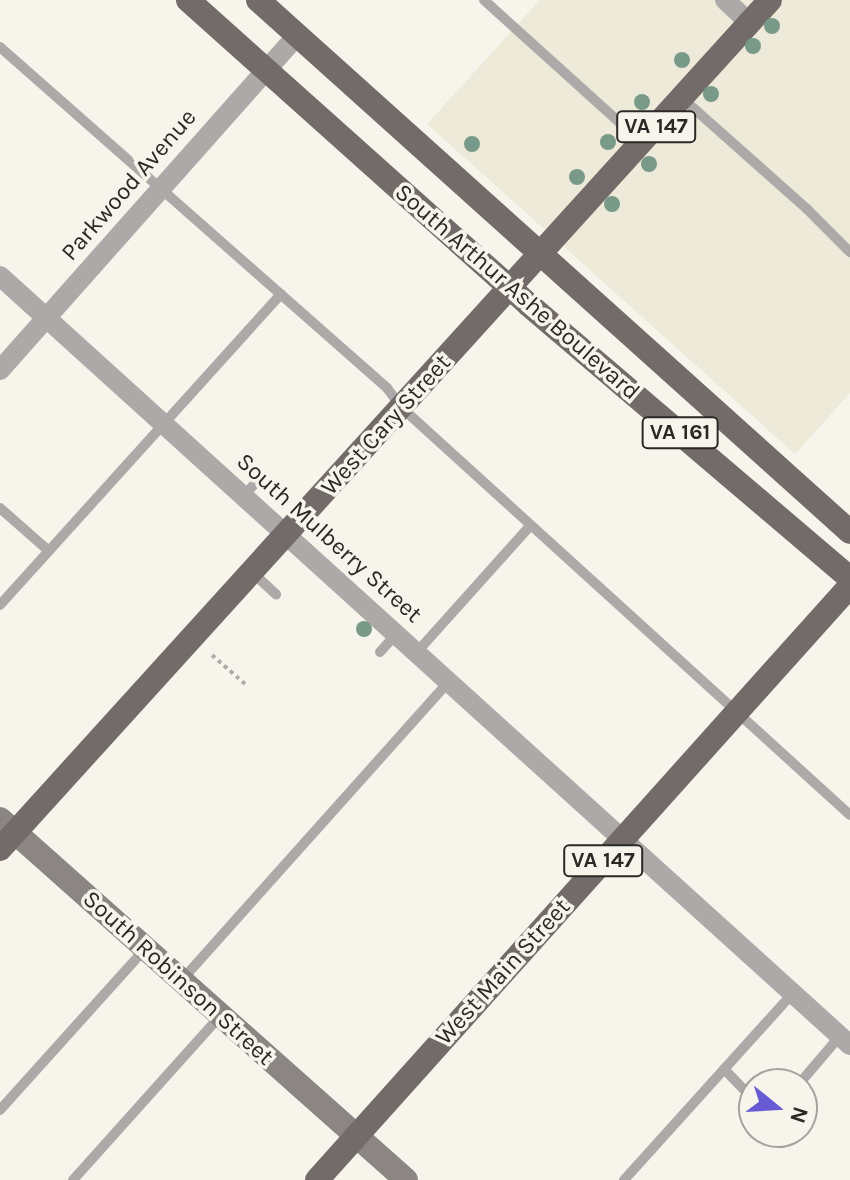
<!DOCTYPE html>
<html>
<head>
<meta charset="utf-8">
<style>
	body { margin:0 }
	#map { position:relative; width:850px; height:1180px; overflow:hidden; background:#f6f4eb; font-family:Karla,sans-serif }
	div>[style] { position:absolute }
	.built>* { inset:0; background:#edead9 }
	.path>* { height:4px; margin-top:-2px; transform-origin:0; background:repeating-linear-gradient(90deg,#afada6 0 4px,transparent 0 8px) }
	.lane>* { height:10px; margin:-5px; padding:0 5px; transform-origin:5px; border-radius:5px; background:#ada9a8 }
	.street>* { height:20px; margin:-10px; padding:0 10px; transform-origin:10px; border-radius:10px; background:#ada9a8 }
	.secondary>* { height:24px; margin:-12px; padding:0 12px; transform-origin:12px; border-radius:12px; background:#8b8583 }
	.primary>* { height:24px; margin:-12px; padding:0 12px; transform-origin:12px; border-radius:12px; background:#736b69 }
	.trees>* { width:16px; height:16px; margin:-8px; border-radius:50%; background:#7a9a89 }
	span { translate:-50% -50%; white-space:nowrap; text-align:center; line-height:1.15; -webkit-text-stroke:7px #f6f4eb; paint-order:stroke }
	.shield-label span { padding:2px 6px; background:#f6f4eb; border:2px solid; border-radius:6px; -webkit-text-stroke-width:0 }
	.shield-label { font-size:22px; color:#2a2926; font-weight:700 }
	.street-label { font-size:24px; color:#2a2926 }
	.north { position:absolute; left:738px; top:1068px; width:80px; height:80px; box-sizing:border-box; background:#f6f4eb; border:2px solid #a4a39c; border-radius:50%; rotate:108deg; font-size:22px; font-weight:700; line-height:32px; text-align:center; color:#2a2926 }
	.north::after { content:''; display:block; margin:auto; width:28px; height:36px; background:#675ad3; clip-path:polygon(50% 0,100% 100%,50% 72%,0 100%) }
</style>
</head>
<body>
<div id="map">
	<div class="built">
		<i style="clip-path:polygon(540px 0,850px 0,850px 393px,795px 454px,427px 124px)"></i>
	</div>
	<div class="path">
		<i style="left:212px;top:655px;width:44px;rotate:41.3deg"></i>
	</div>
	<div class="lane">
		<i style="left:484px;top:0;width:210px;rotate:42.1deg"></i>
		<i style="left:0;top:47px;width:516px;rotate:41.38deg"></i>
		<i style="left:387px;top:388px;width:25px;rotate:53deg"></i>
		<i style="left:402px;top:408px;width:605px;rotate:42.25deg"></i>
		<i style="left:682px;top:98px;width:167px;rotate:41.6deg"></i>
		<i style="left:807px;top:209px;width:61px;rotate:45deg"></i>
		<i style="left:244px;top:496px;width:23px;rotate:-49deg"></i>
		<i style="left:0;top:508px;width:65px;rotate:41.3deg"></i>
		<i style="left:252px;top:572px;width:33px;rotate:43deg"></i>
		<i style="left:0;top:605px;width:419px;rotate:-47.9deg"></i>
		<i style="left:380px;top:652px;width:24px;rotate:-48deg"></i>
		<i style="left:417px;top:652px;width:169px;rotate:-48.1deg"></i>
		<i style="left:181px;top:981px;width:402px;rotate:-48.2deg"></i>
		<i style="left:724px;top:1069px;width:43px;rotate:45.9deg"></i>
		<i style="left:799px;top:1084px;width:63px;rotate:-49.5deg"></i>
		<i style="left:0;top:1110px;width:217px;rotate:-48deg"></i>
		<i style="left:73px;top:1180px;width:220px;rotate:-48.1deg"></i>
		<i style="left:624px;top:1180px;width:252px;rotate:-47.9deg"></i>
	</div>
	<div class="street">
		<i style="left:725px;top:0;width:33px;rotate:43deg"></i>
		<i style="left:0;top:276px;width:1146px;rotate:42.14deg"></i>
		<i style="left:0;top:370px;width:448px;rotate:-48.4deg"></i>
	</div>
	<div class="secondary">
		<i style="left:0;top:819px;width:543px;rotate:41.64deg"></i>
	</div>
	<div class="primary">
		<i style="left:188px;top:0;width:457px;rotate:41.8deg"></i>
		<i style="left:529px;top:305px;width:421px;rotate:40.4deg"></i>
		<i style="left:258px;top:0;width:796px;rotate:41.94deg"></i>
		<i style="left:0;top:849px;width:1146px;rotate:-47.79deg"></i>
		<i style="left:317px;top:1180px;width:798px;rotate:-48.1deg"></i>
	</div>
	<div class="trees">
		<i style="left:772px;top:26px"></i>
		<i style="left:753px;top:46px"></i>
		<i style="left:682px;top:60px"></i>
		<i style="left:711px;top:94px"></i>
		<i style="left:642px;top:102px"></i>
		<i style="left:608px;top:142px"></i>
		<i style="left:472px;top:144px"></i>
		<i style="left:649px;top:164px"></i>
		<i style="left:577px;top:177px"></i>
		<i style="left:612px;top:204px"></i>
		<i style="left:364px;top:629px"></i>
	</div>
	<div class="shield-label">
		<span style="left:656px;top:127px">VA 147</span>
		<span style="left:680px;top:433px">VA 161</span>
		<span style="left:603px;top:861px">VA 147</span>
	</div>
	<div class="street-label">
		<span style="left:129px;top:185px;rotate:-49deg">Parkwood Avenue</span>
		<span style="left:517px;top:292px;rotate:41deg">South Arthur Ashe Boulevard</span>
		<span style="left:386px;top:425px;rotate:-48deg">West Cary Street</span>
		<span style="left:329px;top:538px;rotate:42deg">South Mulberry Street</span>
		<span style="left:503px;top:972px;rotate:-48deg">West Main Street</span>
		<span style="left:178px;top:978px;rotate:42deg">South Robinson Street</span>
	</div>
	<div class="north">N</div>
</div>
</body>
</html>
